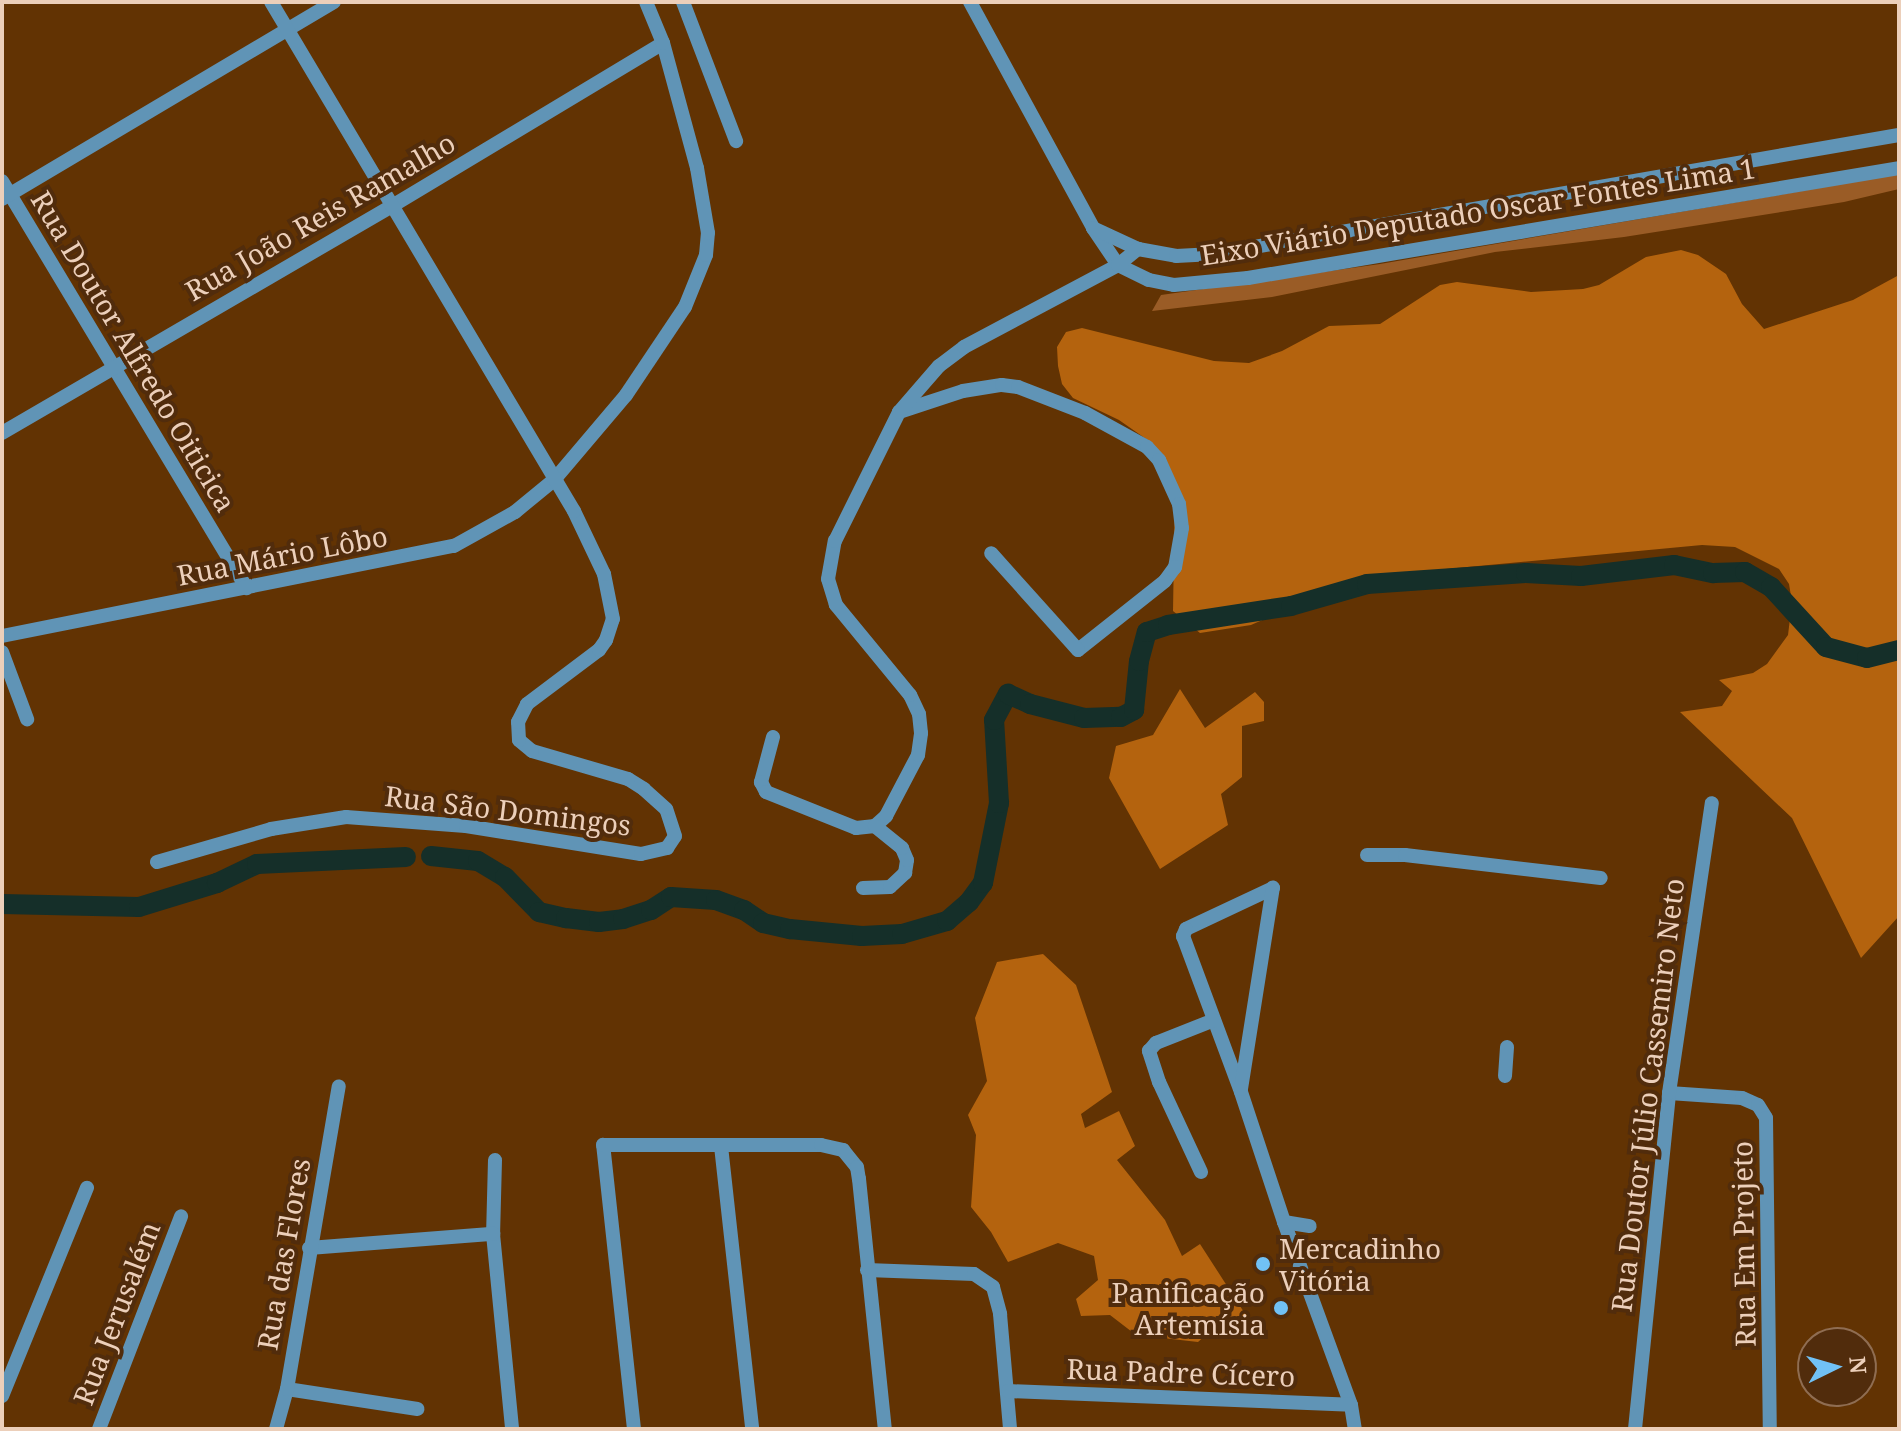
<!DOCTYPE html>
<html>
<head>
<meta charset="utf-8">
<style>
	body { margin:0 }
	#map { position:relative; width:1901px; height:1431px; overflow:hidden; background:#623303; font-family:"Noto Serif",serif }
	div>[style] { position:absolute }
	.green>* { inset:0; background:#9a5c26 }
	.forest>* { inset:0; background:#b4630e }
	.canal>* { height:20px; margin:-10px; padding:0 10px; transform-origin:10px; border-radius:10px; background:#152f29 }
	.minor>* { height:14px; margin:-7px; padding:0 7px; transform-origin:7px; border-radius:7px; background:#6094b6 }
	.dots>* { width:22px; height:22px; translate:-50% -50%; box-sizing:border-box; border:4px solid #512c0c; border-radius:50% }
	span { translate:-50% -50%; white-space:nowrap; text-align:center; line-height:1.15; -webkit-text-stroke:8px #512c0c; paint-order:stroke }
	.street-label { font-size:28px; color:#eccfba }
	.poi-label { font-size:28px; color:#eccfba }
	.left { translate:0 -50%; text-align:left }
	.right { translate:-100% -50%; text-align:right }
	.frame { position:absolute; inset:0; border:4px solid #eccfba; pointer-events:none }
	.north { position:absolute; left:1797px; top:1327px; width:80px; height:80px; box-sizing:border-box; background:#512c0c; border:2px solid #8f6d52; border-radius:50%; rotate:85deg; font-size:22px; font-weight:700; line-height:32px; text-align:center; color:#eccfba }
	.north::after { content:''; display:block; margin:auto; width:28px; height:36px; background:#71c1f5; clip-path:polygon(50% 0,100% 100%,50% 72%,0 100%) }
</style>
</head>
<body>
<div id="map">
	<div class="green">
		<i style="clip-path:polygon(1899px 174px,1899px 189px,1844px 202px,1624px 237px,1495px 252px,1272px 297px,1152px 311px,1161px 295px,1380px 264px)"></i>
	</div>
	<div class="forest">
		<i style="clip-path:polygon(1681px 250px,1698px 255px,1726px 274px,1742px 304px,1764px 329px,1853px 300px,1899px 275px,1899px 916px,1861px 958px,1792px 818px,1680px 712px,1722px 706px,1732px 691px,1719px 680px,1753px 673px,1767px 664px,1788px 635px,1792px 602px,1789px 584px,1779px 569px,1735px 547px,1702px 545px,1446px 569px,1364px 588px,1329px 591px,1251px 625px,1200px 633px,1173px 611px,1175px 488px,1149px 441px,1119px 420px,1073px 398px,1062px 384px,1058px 366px,1057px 347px,1066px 332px,1082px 328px,1214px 361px,1249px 363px,1282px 351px,1329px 326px,1380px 324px,1440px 285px,1457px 282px,1531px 292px,1583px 289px,1599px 285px,1646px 257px)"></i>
		<i style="clip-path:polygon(1180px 689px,1205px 728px,1255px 692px,1264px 702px,1264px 721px,1242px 726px,1242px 777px,1221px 794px,1228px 825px,1160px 869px,1109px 778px,1116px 746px,1153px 735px)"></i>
		<i style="clip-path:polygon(1043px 954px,1076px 985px,1112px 1092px,1081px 1114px,1085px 1128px,1119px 1111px,1135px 1146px,1117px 1160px,1165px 1220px,1182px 1256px,1200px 1244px,1251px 1323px,1241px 1339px,1216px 1326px,1198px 1342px,1136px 1335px,1110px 1315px,1081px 1316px,1076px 1299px,1098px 1280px,1094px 1256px,1058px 1243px,1008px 1262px,991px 1232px,971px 1207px,976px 1135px,968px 1115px,987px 1081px,975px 1018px,997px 962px)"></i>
	</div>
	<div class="canal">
		<i style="left:431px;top:856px;width:47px;rotate:6.1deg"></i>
		<i style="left:478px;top:861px;width:31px;rotate:31deg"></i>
		<i style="left:505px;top:877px;width:49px;rotate:45.8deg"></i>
		<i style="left:539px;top:912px;width:28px;rotate:13deg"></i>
		<i style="left:566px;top:918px;width:33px;rotate:7deg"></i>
		<i style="left:599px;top:922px;width:24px;rotate:-7deg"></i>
		<i style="left:623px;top:919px;width:29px;rotate:-18deg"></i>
		<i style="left:651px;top:910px;width:24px;rotate:-33deg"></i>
		<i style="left:671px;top:897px;width:45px;rotate:3.8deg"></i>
		<i style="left:716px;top:900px;width:30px;rotate:20deg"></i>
		<i style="left:744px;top:910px;width:23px;rotate:34deg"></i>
		<i style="left:763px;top:923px;width:28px;rotate:13deg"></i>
		<i style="left:790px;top:929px;width:72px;rotate:5.6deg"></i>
		<i style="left:862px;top:936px;width:40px;rotate:-2.9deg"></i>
		<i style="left:902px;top:934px;width:47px;rotate:-16.1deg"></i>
		<i style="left:947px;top:921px;width:29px;rotate:-41deg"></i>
		<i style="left:969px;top:902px;width:24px;rotate:-54deg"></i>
		<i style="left:983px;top:883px;width:82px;rotate:-78.7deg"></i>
		<i style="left:999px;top:803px;width:83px;rotate:-93.4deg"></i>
		<i style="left:994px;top:720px;width:30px;rotate:-62deg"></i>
		<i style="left:1008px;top:694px;width:24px;rotate:24deg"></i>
		<i style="left:1030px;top:704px;width:56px;rotate:14.5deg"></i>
		<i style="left:1084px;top:718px;width:37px;rotate:-2deg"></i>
		<i style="left:1121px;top:717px;width:15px;rotate:-28deg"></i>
		<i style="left:1134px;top:710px;width:49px;rotate:-84.2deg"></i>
		<i style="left:1139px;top:661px;width:30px;rotate:-75deg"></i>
		<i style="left:1147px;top:632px;width:22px;rotate:-18deg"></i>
		<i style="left:1168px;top:625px;width:124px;rotate:-8.8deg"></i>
		<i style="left:1291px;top:606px;width:79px;rotate:-16.1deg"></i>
		<i style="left:1367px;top:584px;width:159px;rotate:-4deg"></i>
		<i style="left:1526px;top:573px;width:55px;rotate:3.1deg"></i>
		<i style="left:1581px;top:576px;width:94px;rotate:-6.7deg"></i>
		<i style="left:1674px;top:565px;width:40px;rotate:12deg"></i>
		<i style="left:1713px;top:573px;width:32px;rotate:-2deg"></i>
		<i style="left:1745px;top:572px;width:30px;rotate:30deg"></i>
		<i style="left:1771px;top:587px;width:81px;rotate:47.5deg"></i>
		<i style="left:1826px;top:647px;width:42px;rotate:15deg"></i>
		<i style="left:1867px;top:658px;width:33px;rotate:-14deg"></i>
		<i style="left:2px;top:904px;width:137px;rotate:1.3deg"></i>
		<i style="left:139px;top:907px;width:82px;rotate:-17.1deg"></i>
		<i style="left:217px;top:883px;width:44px;rotate:-25.4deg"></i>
		<i style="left:257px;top:864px;width:149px;rotate:-2.7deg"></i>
	</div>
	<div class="minor">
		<i style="left:683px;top:2px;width:149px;rotate:69.1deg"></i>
		<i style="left:970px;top:2px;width:257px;rotate:61.4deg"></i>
		<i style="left:1093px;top:228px;width:45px;rotate:56deg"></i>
		<i style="left:1118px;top:265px;width:34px;rotate:26deg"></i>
		<i style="left:1149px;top:280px;width:25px;rotate:11deg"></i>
		<i style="left:1174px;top:285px;width:74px;rotate:-5.4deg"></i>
		<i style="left:1248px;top:278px;width:660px;rotate:-9.59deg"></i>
		<i style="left:2px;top:181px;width:475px;rotate:59deg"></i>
		<i style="left:2px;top:199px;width:386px;rotate:-30.7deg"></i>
		<i style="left:1093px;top:228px;width:50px;rotate:25deg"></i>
		<i style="left:1138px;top:249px;width:39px;rotate:10deg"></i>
		<i style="left:1176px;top:256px;width:38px;rotate:-3deg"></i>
		<i style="left:1214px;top:254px;width:695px;rotate:-9.86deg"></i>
		<i style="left:899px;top:412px;width:67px;rotate:-18.2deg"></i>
		<i style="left:963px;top:391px;width:39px;rotate:-9deg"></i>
		<i style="left:1002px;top:385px;width:16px;rotate:7deg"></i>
		<i style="left:1018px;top:387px;width:72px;rotate:21.2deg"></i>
		<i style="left:1085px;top:413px;width:71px;rotate:28.7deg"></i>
		<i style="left:1147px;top:447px;width:18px;rotate:47deg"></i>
		<i style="left:1159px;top:460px;width:48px;rotate:65.6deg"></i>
		<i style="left:1179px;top:504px;width:24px;rotate:83deg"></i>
		<i style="left:1182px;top:528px;width:40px;rotate:100deg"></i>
		<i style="left:1175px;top:567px;width:17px;rotate:126deg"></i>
		<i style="left:1165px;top:581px;width:111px;rotate:141.6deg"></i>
		<i style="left:1078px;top:650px;width:130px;rotate:-131.9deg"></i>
		<i style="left:2px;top:433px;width:451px;rotate:-30.2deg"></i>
		<i style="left:392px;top:206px;width:316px;rotate:-31deg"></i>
		<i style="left:2px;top:636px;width:461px;rotate:-11.3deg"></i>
		<i style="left:454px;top:546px;width:70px;rotate:-29.1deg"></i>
		<i style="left:515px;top:512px;width:50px;rotate:-39.4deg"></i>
		<i style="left:554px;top:480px;width:111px;rotate:-49.7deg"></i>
		<i style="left:626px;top:395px;width:106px;rotate:-56.2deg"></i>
		<i style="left:685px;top:307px;width:56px;rotate:-68deg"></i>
		<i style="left:706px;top:255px;width:22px;rotate:-85deg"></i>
		<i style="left:708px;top:233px;width:66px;rotate:-99.6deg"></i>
		<i style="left:697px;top:168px;width:130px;rotate:-105.2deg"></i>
		<i style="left:663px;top:43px;width:44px;rotate:-112.5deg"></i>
		<i style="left:2px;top:652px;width:72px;rotate:69.5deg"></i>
		<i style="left:773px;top:737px;width:47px;rotate:104.9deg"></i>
		<i style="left:761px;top:782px;width:11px;rotate:63deg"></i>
		<i style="left:766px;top:792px;width:97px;rotate:21.8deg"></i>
		<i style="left:856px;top:828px;width:19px;rotate:-6deg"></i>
		<i style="left:875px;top:826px;width:15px;rotate:-42deg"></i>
		<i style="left:886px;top:816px;width:69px;rotate:-62.3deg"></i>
		<i style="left:918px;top:755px;width:22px;rotate:-82deg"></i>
		<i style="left:921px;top:733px;width:19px;rotate:-96deg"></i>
		<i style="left:919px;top:714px;width:21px;rotate:-115deg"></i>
		<i style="left:910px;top:695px;width:117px;rotate:-129.4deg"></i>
		<i style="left:836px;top:605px;width:27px;rotate:-107deg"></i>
		<i style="left:828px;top:579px;width:39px;rotate:-80deg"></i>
		<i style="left:835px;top:541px;width:144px;rotate:-63.6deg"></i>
		<i style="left:899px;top:412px;width:61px;rotate:-49deg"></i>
		<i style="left:939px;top:366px;width:31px;rotate:-37deg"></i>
		<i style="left:964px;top:347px;width:174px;rotate:-28deg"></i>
		<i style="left:1118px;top:265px;width:26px;rotate:-39deg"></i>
		<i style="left:1367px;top:855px;width:38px"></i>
		<i style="left:1405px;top:855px;width:197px;rotate:6.7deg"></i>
		<i style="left:157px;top:862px;width:119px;rotate:-16.1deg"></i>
		<i style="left:271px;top:829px;width:76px;rotate:-9.1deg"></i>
		<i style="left:346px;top:817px;width:120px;rotate:4.3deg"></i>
		<i style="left:466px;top:826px;width:177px;rotate:9.1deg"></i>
		<i style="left:641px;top:854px;width:27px;rotate:-13deg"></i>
		<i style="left:667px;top:848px;width:14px;rotate:-56deg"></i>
		<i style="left:675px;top:836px;width:28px;rotate:-108deg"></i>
		<i style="left:666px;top:809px;width:30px;rotate:-138deg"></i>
		<i style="left:644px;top:789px;width:19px;rotate:-148deg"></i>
		<i style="left:628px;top:779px;width:100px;rotate:-163.7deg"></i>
		<i style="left:532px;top:751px;width:17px;rotate:-140deg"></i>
		<i style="left:519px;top:740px;width:18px;rotate:-93deg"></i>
		<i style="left:518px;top:722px;width:20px;rotate:-63deg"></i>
		<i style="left:527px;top:704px;width:90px;rotate:-36.9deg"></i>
		<i style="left:599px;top:650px;width:12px;rotate:-55deg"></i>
		<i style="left:606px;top:640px;width:22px;rotate:-72deg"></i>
		<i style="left:613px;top:619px;width:46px;rotate:-101.3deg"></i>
		<i style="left:604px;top:574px;width:70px;rotate:-115.5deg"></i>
		<i style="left:574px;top:511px;width:592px;rotate:-120.76deg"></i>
		<i style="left:863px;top:888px;width:27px;rotate:-2deg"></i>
		<i style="left:890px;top:887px;width:21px;rotate:-43deg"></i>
		<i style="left:905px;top:873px;width:13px;rotate:-81deg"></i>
		<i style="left:907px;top:860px;width:13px;rotate:-113deg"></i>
		<i style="left:902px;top:848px;width:35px;rotate:-141deg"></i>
		<i style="left:1273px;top:888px;width:96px;rotate:154.8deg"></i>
		<i style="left:1186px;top:929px;width:8px;rotate:113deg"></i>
		<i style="left:1183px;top:936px;width:166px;rotate:69.6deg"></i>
		<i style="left:1241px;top:1092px;width:137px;rotate:71.7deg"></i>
		<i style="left:1284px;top:1222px;width:195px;rotate:69.9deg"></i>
		<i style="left:1351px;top:1405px;width:24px;rotate:81deg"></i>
		<i style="left:1505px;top:1076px;width:29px;rotate:-86deg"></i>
		<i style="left:1241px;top:1089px;width:204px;rotate:-81deg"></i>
		<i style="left:1669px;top:1093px;width:73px;rotate:3.9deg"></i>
		<i style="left:1742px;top:1098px;width:17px;rotate:24deg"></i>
		<i style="left:1758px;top:1105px;width:15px;rotate:58deg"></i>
		<i style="left:1766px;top:1118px;width:311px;rotate:89.3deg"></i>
		<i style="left:721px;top:1146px;width:285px;rotate:83.7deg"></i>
		<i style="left:495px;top:1160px;width:74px;rotate:91.5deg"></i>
		<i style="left:493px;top:1234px;width:196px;rotate:84.4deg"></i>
		<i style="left:1201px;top:1172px;width:99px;rotate:-115deg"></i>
		<i style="left:1159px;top:1082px;width:33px;rotate:-108deg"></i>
		<i style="left:1149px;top:1051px;width:11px;rotate:-49deg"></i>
		<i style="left:1156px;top:1043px;width:62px;rotate:-21.6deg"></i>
		<i style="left:1284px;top:1222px;width:26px;rotate:9deg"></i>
		<i style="left:309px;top:1248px;width:185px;rotate:-4.4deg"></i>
		<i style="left:867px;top:1270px;width:107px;rotate:2.1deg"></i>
		<i style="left:974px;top:1274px;width:23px;rotate:34deg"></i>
		<i style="left:993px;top:1287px;width:28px;rotate:75deg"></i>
		<i style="left:1000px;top:1314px;width:115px;rotate:85deg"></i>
		<i style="left:287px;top:1389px;width:132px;rotate:8.7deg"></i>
		<i style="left:1008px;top:1391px;width:343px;rotate:2.3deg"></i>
		<i style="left:2px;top:1396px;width:225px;rotate:-67.8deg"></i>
		<i style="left:99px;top:1429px;width:228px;rotate:-68.9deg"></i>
		<i style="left:276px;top:1429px;width:41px;rotate:-74.6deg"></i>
		<i style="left:287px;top:1389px;width:307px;rotate:-80.3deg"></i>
		<i style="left:634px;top:1429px;width:286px;rotate:-96.2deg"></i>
		<i style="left:603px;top:1145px;width:218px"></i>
		<i style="left:821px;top:1145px;width:23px;rotate:13deg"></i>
		<i style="left:843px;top:1150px;width:22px;rotate:51deg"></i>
		<i style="left:857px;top:1167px;width:12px;rotate:81deg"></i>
		<i style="left:859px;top:1179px;width:251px;rotate:84.1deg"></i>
		<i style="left:1635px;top:1429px;width:338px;rotate:-84.2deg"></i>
		<i style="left:1669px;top:1093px;width:293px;rotate:-81.6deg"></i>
	</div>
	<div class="dots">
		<i style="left:1263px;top:1264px;background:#71c1f5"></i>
		<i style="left:1281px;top:1308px;background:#71c1f5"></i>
	</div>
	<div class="street-label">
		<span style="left:1478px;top:211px;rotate:-9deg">Eixo Viário Deputado Oscar Fontes Lima 1</span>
		<span style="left:320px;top:216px;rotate:-30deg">Rua João Reis Ramalho</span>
		<span style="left:134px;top:351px;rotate:59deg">Rua Doutor Alfredo Oiticica</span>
		<span style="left:282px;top:555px;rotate:-11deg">Rua Mário Lôbo</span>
		<span style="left:508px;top:810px;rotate:7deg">Rua São Domingos</span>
		<span style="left:1647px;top:1095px;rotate:-83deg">Rua Doutor Júlio Cassemiro Neto</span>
		<span style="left:1743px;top:1244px;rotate:-91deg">Rua Em Projeto</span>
		<span style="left:283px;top:1254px;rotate:-80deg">Rua das Flores</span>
		<span style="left:116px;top:1313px;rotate:-69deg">Rua Jerusalém</span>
		<span style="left:1181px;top:1372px;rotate:2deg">Rua Padre Cícero</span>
	</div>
	<div class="poi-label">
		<span class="left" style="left:1279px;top:1264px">Mercadinho<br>Vitória</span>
		<span class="right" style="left:1265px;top:1308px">Panificação<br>Artemísia</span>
	</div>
	<div class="frame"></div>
	<div class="north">N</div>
</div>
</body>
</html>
